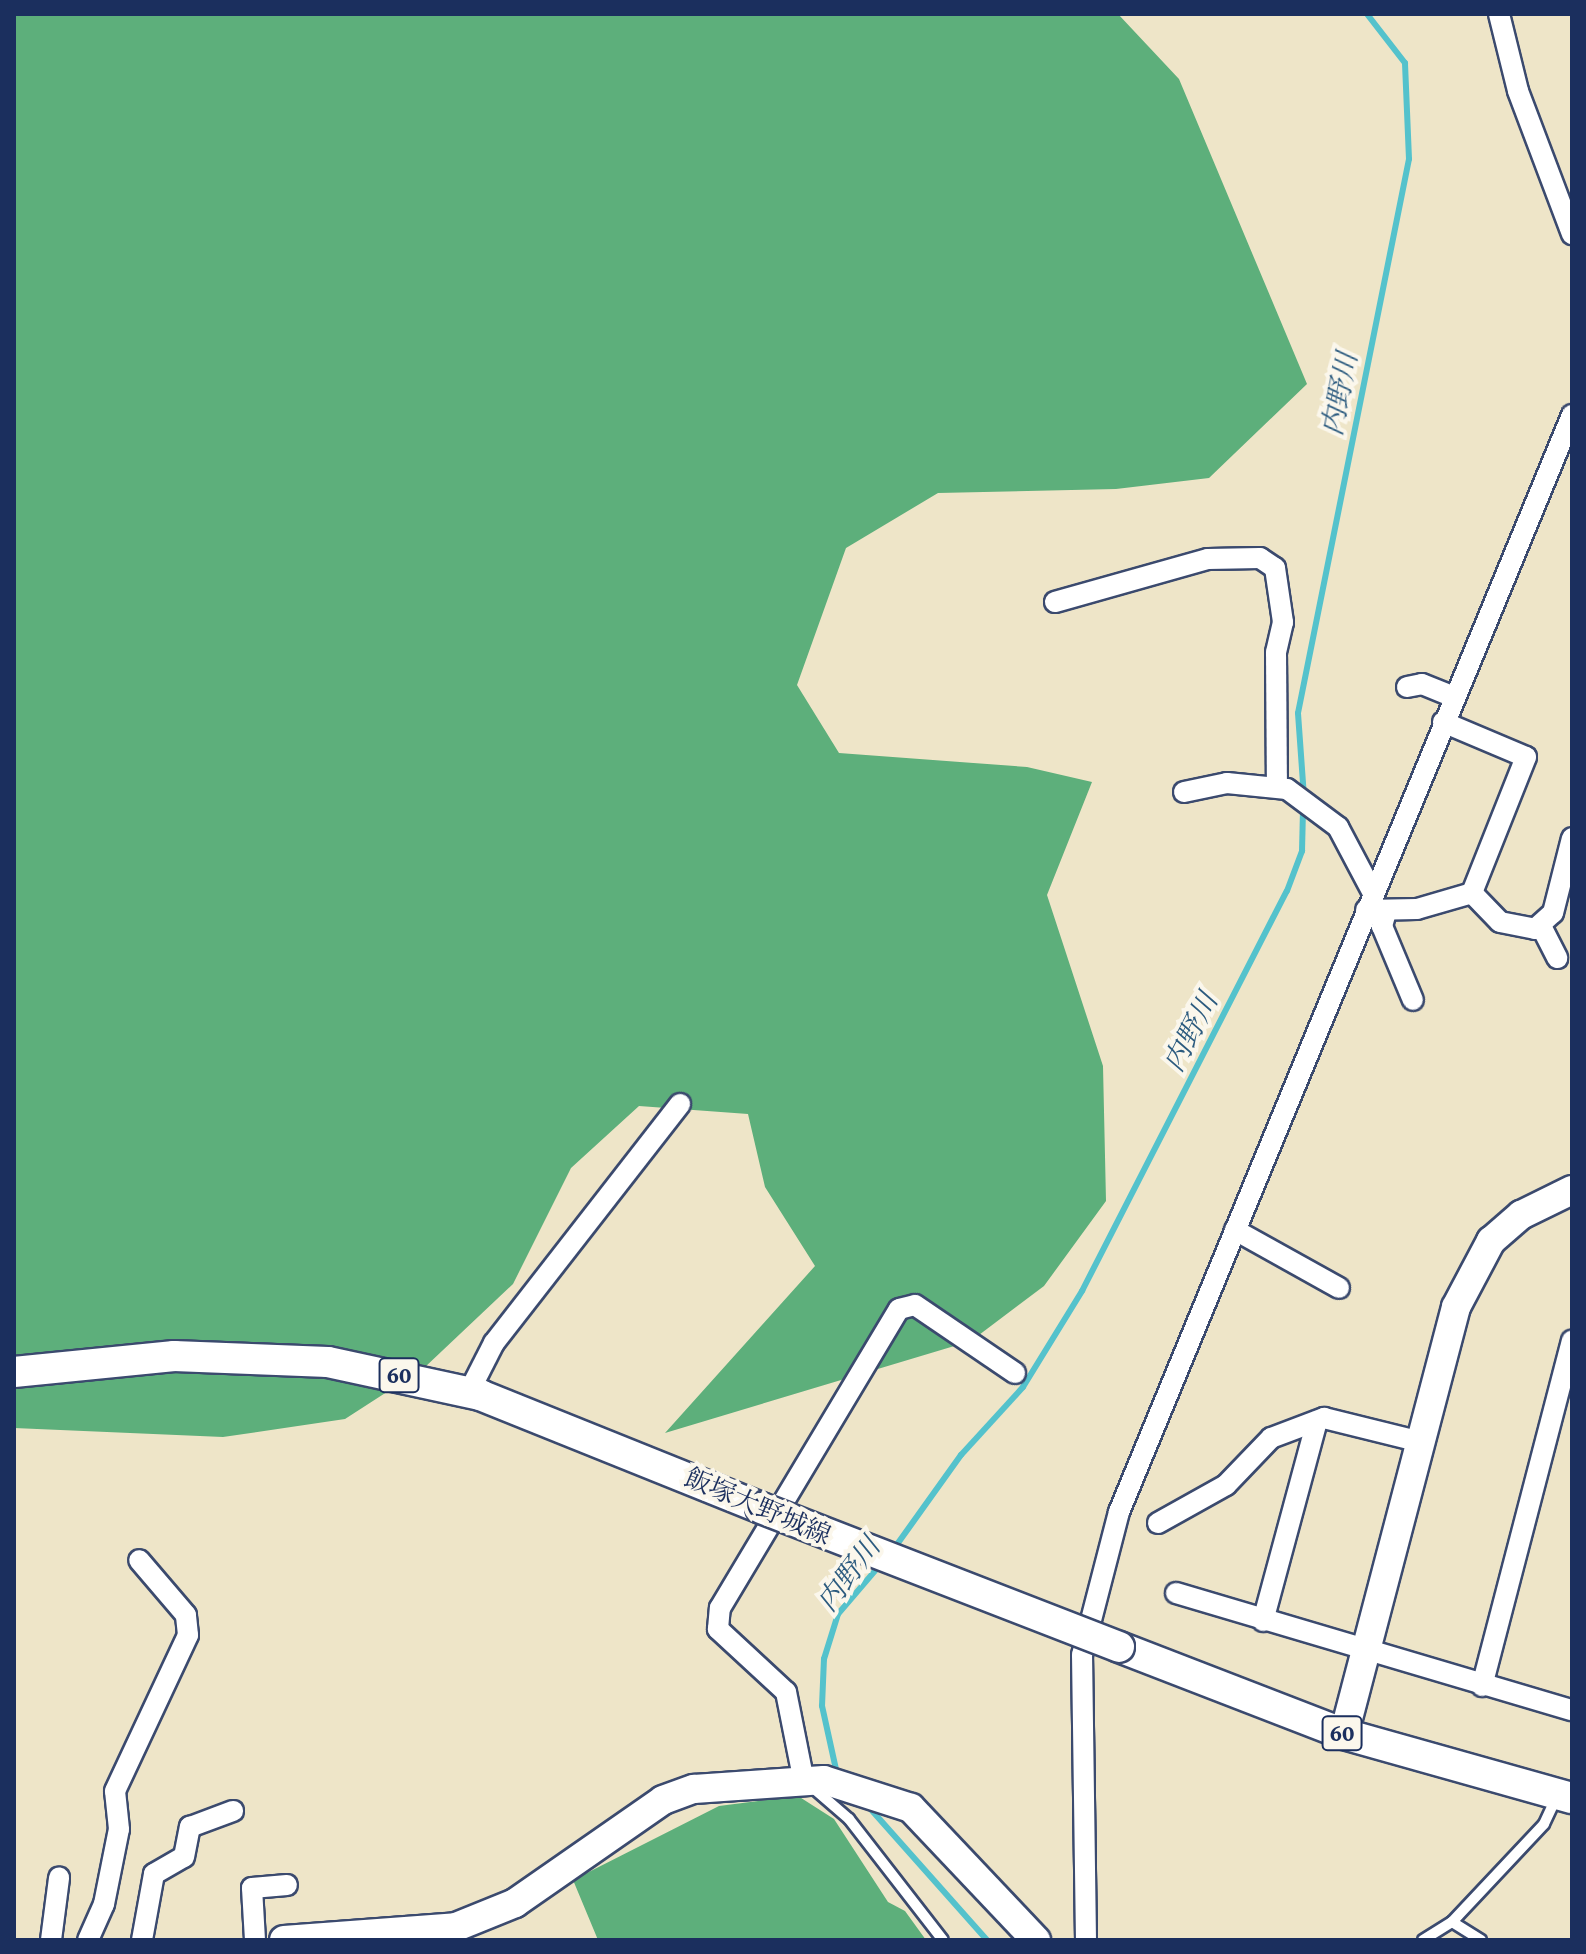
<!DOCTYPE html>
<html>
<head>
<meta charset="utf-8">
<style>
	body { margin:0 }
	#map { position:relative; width:1586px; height:1954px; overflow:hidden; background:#eee5c8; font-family:"Gentium Book Plus","Noto Serif JP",serif }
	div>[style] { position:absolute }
	.forest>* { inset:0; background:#5daf7b }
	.stream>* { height:6px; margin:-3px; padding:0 3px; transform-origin:3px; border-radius:3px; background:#54c2cc }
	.roads { filter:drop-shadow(2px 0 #3b4a6e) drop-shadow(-2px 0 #3b4a6e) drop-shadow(0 2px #3b4a6e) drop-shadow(0 -2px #3b4a6e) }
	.lane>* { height:10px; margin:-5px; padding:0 5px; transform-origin:5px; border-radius:5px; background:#fff }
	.street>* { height:20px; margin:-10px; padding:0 10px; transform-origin:10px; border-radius:10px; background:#fff }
	.secondary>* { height:28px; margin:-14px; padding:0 14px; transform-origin:14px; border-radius:14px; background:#fff }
	.primary>* { height:30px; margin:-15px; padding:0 15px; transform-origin:15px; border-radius:15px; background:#fff }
	.bridges { filter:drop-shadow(2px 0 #3b4a6e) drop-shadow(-2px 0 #3b4a6e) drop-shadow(0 2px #3b4a6e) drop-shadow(0 -2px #3b4a6e) }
	.primary-bridge>* { height:30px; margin:-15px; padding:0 15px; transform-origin:15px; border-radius:15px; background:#fff }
	span { translate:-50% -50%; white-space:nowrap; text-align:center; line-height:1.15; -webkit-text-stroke:8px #fbf7ec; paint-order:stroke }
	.shield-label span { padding:2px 6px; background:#fbf7ec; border:2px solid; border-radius:6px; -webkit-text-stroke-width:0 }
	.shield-label { font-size:24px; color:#1b2f5e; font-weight:700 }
	.street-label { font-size:26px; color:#1b2f5e }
	.water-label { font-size:28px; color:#2c5b7f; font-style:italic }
	.frame { position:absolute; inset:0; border:16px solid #1b2f5e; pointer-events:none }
</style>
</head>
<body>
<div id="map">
	<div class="forest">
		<i style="clip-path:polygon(14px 14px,1118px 14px,1179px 79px,1307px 384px,1209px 478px,1116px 489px,938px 493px,846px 548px,797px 685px,839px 753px,1027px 767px,1092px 782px,1047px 895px,1103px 1066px,1106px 1201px,1044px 1286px,971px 1341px,665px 1433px,815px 1266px,765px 1187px,748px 1114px,639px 1106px,571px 1168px,513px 1284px,424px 1368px,345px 1419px,223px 1437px,14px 1428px)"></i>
		<i style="clip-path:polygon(798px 1796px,834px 1819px,888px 1902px,905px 1911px,926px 1940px,598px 1940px,573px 1880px,719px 1806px)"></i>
	</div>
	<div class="stream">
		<i style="left:1304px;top:797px;width:84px;rotate:-94.1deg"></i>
		<i style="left:1298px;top:713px;width:565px;rotate:-78.67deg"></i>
		<i style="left:1409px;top:159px;width:96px;rotate:-92.4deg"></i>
		<i style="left:1405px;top:63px;width:62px;rotate:-127.8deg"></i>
		<i style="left:893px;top:1550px;width:117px;rotate:-54.4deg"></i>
		<i style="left:961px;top:1455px;width:92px;rotate:-47.6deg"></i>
		<i style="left:1023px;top:1387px;width:113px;rotate:-58.4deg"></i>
		<i style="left:1082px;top:1291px;width:449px;rotate:-62.9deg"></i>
		<i style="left:1287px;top:891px;width:43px;rotate:-69.4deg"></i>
		<i style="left:1302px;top:851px;width:42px;rotate:-88.6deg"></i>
		<i style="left:837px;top:1774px;width:70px;rotate:-102.4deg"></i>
		<i style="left:822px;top:1706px;width:47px;rotate:-87.6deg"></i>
		<i style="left:824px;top:1659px;width:47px;rotate:-72.7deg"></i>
		<i style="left:838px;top:1614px;width:65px;rotate:-49.4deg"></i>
		<i style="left:867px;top:1805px;width:181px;rotate:48.4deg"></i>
	</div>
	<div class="roads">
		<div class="lane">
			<i style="left:812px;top:1787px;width:49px;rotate:40.9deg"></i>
			<i style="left:849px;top:1819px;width:153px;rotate:52.2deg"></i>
			<i style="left:1423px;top:1940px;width:34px;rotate:-32deg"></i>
			<i style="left:1481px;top:1940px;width:34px;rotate:-148deg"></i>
			<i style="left:1452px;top:1922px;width:134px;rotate:-46.8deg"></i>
			<i style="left:1544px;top:1824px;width:31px;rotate:-65deg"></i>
		</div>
		<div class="street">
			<i style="left:1499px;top:14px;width:79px;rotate:76.1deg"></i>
			<i style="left:1518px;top:91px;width:153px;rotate:69.3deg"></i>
			<i style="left:1055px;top:602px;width:159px;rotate:-15.7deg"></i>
			<i style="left:1208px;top:559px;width:52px;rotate:-1.1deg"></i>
			<i style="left:1260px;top:558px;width:18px;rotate:34deg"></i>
			<i style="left:1275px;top:568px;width:55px;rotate:81.6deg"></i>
			<i style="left:1283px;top:622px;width:31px;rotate:103deg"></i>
			<i style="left:1276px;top:652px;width:135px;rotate:89.6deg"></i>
			<i style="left:1407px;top:687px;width:15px;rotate:-11deg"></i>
			<i style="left:1422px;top:684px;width:35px;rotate:22deg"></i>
			<i style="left:1443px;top:722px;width:90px;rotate:22.9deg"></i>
			<i style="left:1526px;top:757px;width:146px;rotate:111.7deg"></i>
			<i style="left:1184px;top:792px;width:44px;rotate:-11.8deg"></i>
			<i style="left:1227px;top:783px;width:60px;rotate:5.7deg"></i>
			<i style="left:1287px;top:789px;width:64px;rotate:36.7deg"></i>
			<i style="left:1338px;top:827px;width:75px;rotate:62.1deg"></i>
			<i style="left:1366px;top:910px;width:51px;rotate:-1.1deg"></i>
			<i style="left:1417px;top:909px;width:57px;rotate:-16.2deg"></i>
			<i style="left:1472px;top:893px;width:40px;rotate:46deg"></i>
			<i style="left:1500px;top:922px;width:36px;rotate:11deg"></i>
			<i style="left:1535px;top:929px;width:24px;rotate:-42deg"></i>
			<i style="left:1553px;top:913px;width:77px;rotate:-75.8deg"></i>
			<i style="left:1386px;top:912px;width:15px;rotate:106deg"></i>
			<i style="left:1382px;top:926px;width:80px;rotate:67.3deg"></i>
			<i style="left:1541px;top:926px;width:36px;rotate:63deg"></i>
			<i style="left:1235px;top:1230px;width:119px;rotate:29.1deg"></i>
			<i style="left:469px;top:1392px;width:55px;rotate:-63deg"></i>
			<i style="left:494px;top:1343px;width:303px;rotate:-52.1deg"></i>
			<i style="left:1158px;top:1523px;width:78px;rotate:-29.2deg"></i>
			<i style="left:1226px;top:1485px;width:65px;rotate:-46.2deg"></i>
			<i style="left:1271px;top:1438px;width:57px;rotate:-20.7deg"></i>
			<i style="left:1324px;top:1418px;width:100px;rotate:13.9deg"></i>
			<i style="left:1176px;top:1593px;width:413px;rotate:16.5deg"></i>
			<i style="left:1263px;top:1621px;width:207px;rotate:-74.9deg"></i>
			<i style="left:1482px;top:1686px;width:357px;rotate:-75.4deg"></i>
			<i style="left:804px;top:1782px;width:92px;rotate:-101.3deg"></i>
			<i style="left:786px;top:1692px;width:93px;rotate:-137.2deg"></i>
			<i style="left:718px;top:1629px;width:21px;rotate:-85deg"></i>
			<i style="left:720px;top:1608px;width:348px;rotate:-59.1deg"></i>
			<i style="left:899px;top:1309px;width:16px;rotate:-14deg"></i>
			<i style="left:915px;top:1305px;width:121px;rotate:34.2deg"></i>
			<i style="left:51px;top:1940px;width:63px;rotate:-82.6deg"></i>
			<i style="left:88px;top:1940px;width:39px;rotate:-66deg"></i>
			<i style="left:104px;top:1904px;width:76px;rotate:-78.7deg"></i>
			<i style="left:119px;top:1829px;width:38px;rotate:-96deg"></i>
			<i style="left:115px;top:1791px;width:172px;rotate:-64.9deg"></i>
			<i style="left:188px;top:1635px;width:20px;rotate:-96deg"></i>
			<i style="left:186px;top:1615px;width:72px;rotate:-130.5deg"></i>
			<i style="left:142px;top:1940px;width:67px;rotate:-79.7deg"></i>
			<i style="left:154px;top:1874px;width:34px;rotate:-30deg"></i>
			<i style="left:184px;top:1857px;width:31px;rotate:-79deg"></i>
			<i style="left:190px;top:1827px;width:46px;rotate:-20.4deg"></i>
			<i style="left:255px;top:1940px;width:52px;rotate:-93.3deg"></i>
			<i style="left:252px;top:1888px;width:35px;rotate:-5deg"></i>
			<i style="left:1086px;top:1940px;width:285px;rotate:-90.8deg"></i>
			<i style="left:1082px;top:1655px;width:148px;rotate:-75.5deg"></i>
			<i style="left:1119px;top:1512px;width:1187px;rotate:-67.56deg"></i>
		</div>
		<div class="secondary">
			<i style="left:1344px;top:1734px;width:441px;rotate:-75.3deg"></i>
			<i style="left:1456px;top:1307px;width:75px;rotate:-62.1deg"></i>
			<i style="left:1491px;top:1241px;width:40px;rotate:-41deg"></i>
			<i style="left:1521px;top:1215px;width:57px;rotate:-26.1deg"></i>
			<i style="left:284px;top:1940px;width:172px;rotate:-4.3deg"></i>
			<i style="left:456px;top:1927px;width:64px;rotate:-22.1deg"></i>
			<i style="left:515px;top:1903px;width:180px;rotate:-34.8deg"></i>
			<i style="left:663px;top:1800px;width:33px;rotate:-20deg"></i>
			<i style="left:694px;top:1789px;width:130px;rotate:-4deg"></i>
			<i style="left:824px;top:1780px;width:91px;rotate:17.8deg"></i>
			<i style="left:911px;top:1808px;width:182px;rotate:46.6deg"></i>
		</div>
		<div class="primary">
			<i style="left:14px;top:1372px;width:161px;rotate:-5.7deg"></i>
			<i style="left:174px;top:1356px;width:154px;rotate:2.2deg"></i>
			<i style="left:328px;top:1362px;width:156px;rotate:12.2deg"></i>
			<i style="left:480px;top:1395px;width:303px;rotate:21.9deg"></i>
			<i style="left:1119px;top:1647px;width:241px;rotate:21.1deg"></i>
			<i style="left:1344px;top:1734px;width:237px;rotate:15.7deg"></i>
		</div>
	</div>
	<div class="bridges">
		<div class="primary-bridge">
			<i style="left:761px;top:1508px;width:384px;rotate:21.2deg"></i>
		</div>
	</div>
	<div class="shield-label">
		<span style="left:399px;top:1375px">60</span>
		<span style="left:1342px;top:1733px">60</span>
	</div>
	<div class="street-label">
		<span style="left:758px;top:1506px;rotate:23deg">飯塚大野城線</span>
	</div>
	<div class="water-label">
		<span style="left:1339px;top:394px;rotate:-79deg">内野川</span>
		<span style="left:1190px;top:1032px;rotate:-63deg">内野川</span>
		<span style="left:848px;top:1574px;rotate:-53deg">内野川</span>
	</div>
	<div class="frame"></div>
</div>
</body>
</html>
